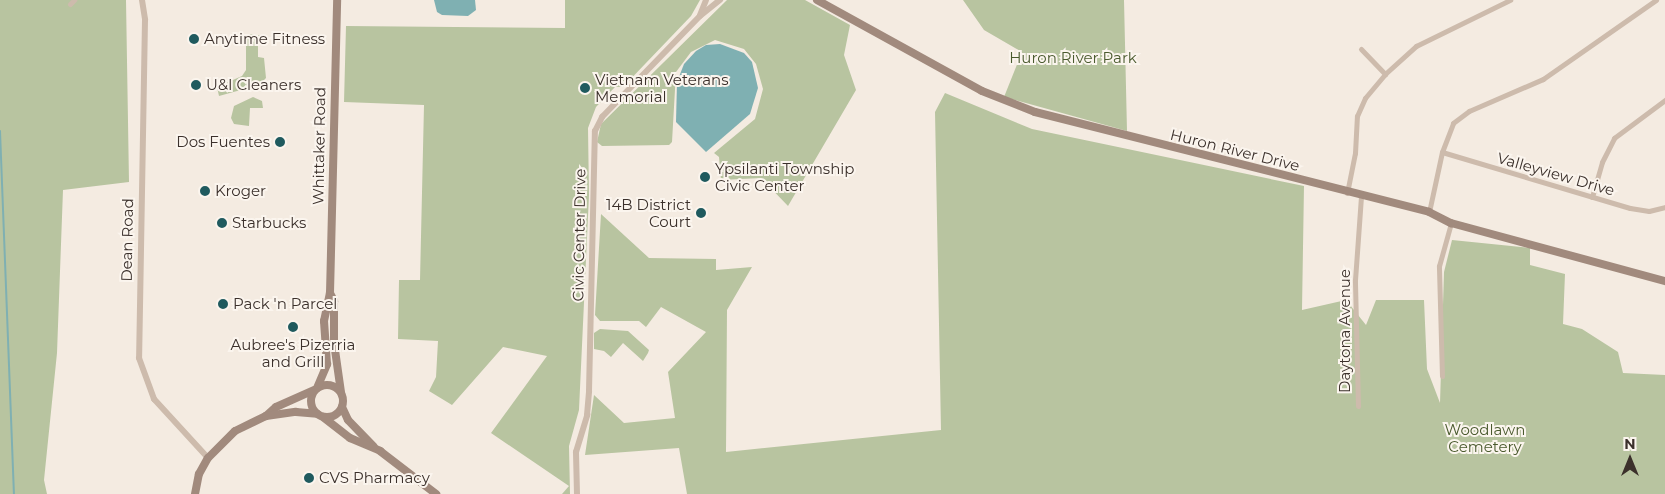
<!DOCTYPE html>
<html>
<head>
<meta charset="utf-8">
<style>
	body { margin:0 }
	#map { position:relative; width:1665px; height:494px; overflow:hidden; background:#f4ebe1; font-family:Montserrat,sans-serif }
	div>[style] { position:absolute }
	.green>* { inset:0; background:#b8c4a0 }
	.water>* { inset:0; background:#7fb0b2 }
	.stream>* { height:2px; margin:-1px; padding:0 1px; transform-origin:1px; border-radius:1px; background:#7fb0b2 }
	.minor>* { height:5px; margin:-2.5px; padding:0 2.5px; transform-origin:2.5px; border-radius:2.5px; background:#cdbbac }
	.tertiary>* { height:6px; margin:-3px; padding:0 3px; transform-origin:3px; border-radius:3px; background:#cdbbac }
	.secondary>* { height:8px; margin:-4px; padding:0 4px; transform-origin:4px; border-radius:4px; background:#a18a7d }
	.secondary>.ring { margin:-4px; padding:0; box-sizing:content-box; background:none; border:8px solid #a18a7d; border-radius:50% }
	.dots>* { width:14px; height:14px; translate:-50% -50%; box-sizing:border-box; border:2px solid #fbf5ee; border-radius:50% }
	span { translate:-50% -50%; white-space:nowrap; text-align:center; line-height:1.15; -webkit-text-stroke:4px #fbf5ee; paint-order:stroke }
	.poi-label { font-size:15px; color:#3b302b }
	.left { translate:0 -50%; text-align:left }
	.right { translate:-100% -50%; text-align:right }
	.park-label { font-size:15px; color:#4a5a2e }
	.street-label { font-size:15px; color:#3b302b }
	.north { position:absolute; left:1605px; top:434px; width:50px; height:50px; -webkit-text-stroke:4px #fbf5ee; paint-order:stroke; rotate:0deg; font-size:14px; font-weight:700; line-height:20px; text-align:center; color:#3b302b }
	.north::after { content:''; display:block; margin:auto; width:18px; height:22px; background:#3b302b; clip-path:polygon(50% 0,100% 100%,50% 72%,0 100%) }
</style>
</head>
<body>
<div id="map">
	<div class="green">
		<i style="clip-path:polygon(0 0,126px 0,129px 182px,63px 190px,57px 353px,44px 480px,47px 494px,0 494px)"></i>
		<i style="clip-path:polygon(565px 0,700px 0,691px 16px,623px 87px,615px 87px,596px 107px,588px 128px,589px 195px,579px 410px,569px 446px,570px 494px,562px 494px,569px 486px,491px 433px,547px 356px,503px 347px,452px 405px,429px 391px,436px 377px,438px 341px,398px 339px,399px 280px,420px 280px,424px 105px,344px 102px,346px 26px,565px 28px)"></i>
		<i style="clip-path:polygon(727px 0,805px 0,850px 25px,844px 55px,856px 90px,788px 206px,761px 178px,721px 180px,719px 157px,714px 153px,755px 119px,763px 89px,756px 64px,744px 49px,715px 40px,691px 52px,676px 72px,672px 142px,669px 145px,602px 146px,597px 142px,601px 124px)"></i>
		<i style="clip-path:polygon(963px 0,1124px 0,1127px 131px,1004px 97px,1022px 52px,984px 30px)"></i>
		<i style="clip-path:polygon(250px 34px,264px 36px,264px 40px,258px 40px,258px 57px,264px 58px,266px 78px,259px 85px,219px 96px,217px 87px,242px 76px,246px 70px,246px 41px)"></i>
		<i style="clip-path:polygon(945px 93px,1032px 129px,1304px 186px,1302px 310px,1346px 300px,1366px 325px,1376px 300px,1424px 300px,1427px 369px,1440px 403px,1444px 272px,1452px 240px,1530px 248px,1530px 265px,1565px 274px,1563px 324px,1582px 329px,1618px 352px,1623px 373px,1665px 375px,1665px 494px,687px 494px,679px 448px,585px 455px,594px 395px,624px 423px,675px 418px,668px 372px,706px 332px,661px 307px,646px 327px,639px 321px,600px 321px,595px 315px,601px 214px,649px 258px,716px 259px,716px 270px,752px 267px,727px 310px,726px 452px,941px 430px,935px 112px)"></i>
		<i style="clip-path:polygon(253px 97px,262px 101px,263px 108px,250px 108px,249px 126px,234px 124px,231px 118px,234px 106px)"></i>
		<i style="clip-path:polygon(600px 329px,628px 331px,649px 350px,648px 353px,643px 361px,623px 343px,611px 357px,604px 351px,594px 349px,594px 333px)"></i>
	</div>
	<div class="water">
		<i style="clip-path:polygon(434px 0,475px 0,476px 10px,468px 16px,442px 15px,437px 12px)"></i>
		<i style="clip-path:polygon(720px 44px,744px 53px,752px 62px,758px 88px,750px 114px,706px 152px,676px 122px,677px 82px,684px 64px,696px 51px,706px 45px)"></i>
	</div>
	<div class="stream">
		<i style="left:0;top:131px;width:363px;rotate:87.8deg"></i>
	</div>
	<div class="minor">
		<i style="left:70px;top:4px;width:6px;rotate:-45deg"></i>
		<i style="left:1361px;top:49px;width:35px;rotate:46deg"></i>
		<i style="left:1442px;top:152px;width:196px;rotate:16.6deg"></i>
		<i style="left:1630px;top:208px;width:19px;rotate:9deg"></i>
		<i style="left:1649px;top:211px;width:16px;rotate:-14deg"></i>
		<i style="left:1347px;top:193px;width:41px;rotate:-78.7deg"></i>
		<i style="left:1355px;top:153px;width:37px;rotate:-87deg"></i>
		<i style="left:1357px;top:116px;width:20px;rotate:-66deg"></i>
		<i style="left:1365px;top:98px;width:31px;rotate:-50deg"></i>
		<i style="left:1385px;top:74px;width:42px;rotate:-42.1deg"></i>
		<i style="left:1416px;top:46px;width:105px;rotate:-26.1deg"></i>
		<i style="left:1592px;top:197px;width:36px;rotate:-74deg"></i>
		<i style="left:1602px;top:162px;width:27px;rotate:-63deg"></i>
		<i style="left:1614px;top:138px;width:64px;rotate:-36.7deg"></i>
		<i style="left:1429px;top:212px;width:61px;rotate:-77.8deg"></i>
		<i style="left:1442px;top:152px;width:31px;rotate:-69deg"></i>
		<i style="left:1453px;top:123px;width:20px;rotate:-37deg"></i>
		<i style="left:1469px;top:111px;width:81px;rotate:-23.4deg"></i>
		<i style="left:1543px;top:79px;width:138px;rotate:-35deg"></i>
		<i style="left:1442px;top:376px;width:110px;rotate:-91.6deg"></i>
		<i style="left:1439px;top:266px;width:45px;rotate:-74.4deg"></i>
		<i style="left:1358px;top:406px;width:126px;rotate:-91.4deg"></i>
		<i style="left:1355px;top:280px;width:84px;rotate:-85.9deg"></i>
	</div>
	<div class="tertiary">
		<i style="left:142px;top:0;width:20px;rotate:81deg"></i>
		<i style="left:145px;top:20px;width:338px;rotate:91deg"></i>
		<i style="left:139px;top:358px;width:44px;rotate:69.9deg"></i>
		<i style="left:154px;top:399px;width:80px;rotate:47.5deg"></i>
		<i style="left:700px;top:15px;width:16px;rotate:-68deg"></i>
		<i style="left:577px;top:494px;width:42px;rotate:-91.4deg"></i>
		<i style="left:576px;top:452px;width:39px;rotate:-73deg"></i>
		<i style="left:587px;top:415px;width:24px;rotate:-85deg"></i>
		<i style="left:589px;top:391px;width:260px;rotate:-88.7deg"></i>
		<i style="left:595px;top:131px;width:16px;rotate:-63deg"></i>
		<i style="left:602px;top:117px;width:141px;rotate:-45.9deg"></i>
		<i style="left:700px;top:16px;width:26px;rotate:-39deg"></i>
	</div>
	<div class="secondary">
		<i style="left:817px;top:0;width:188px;rotate:28.9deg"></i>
		<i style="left:982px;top:91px;width:57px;rotate:21.6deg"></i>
		<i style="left:1035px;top:112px;width:406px;rotate:14.2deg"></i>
		<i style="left:1429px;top:212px;width:25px;rotate:27deg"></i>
		<i style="left:1451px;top:223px;width:222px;rotate:15.2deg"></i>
		<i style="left:330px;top:293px;width:9px;rotate:63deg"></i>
		<i style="left:334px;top:301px;width:42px;rotate:90deg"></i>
		<i style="left:334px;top:343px;width:49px;rotate:81.9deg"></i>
		<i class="ring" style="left:311px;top:385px;width:24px;height:24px"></i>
		<i style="left:317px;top:388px;width:26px;rotate:-67deg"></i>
		<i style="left:327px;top:364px;width:43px;rotate:-94deg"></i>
		<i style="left:324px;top:321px;width:29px;rotate:-78deg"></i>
		<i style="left:330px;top:293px;width:293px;rotate:-88.6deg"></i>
		<i style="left:342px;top:407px;width:14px;rotate:65deg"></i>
		<i style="left:348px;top:420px;width:37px;rotate:46deg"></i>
		<i style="left:266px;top:416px;width:13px;rotate:-42deg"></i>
		<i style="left:276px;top:407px;width:42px;rotate:-24.1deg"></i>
		<i style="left:323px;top:417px;width:34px;rotate:38deg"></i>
		<i style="left:350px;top:438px;width:33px;rotate:23deg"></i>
		<i style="left:380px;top:451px;width:71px;rotate:37.5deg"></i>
		<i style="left:195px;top:494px;width:20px;rotate:-79deg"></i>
		<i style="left:199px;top:474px;width:18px;rotate:-61deg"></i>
		<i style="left:208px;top:458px;width:38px;rotate:-45deg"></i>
		<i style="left:235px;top:431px;width:34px;rotate:-26deg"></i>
		<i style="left:266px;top:416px;width:30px;rotate:-8deg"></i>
		<i style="left:296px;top:412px;width:21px;rotate:5deg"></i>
	</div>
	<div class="dots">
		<i style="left:194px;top:39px;background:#1f5a5e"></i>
		<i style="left:196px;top:85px;background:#1f5a5e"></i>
		<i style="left:585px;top:88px;background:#1f5a5e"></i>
		<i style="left:280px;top:142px;background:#1f5a5e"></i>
		<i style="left:705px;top:177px;background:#1f5a5e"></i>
		<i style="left:205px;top:191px;background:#1f5a5e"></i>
		<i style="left:701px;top:213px;background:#1f5a5e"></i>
		<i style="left:222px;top:223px;background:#1f5a5e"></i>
		<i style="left:223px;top:304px;background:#1f5a5e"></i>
		<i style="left:293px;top:327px;background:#1f5a5e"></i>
		<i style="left:309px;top:478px;background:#1f5a5e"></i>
	</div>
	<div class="poi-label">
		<span class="left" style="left:204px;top:39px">Anytime Fitness</span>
		<span class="left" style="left:595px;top:88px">Vietnam Veterans<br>Memorial</span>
		<span class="left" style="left:206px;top:85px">U&amp;I Cleaners</span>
		<span class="right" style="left:270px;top:142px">Dos Fuentes</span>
		<span class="left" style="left:715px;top:177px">Ypsilanti Township<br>Civic Center</span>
		<span class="left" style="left:215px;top:191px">Kroger</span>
		<span class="right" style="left:691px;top:213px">14B District<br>Court</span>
		<span class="left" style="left:232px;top:223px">Starbucks</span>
		<span class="left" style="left:233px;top:304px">Pack 'n Parcel</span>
		<span style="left:293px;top:353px">Aubree's Pizerria<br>and Grill</span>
		<span class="left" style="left:319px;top:478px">CVS Pharmacy</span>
	</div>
	<div class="park-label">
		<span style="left:1073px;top:58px">Huron River Park</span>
		<span style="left:1485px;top:438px">Woodlawn<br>Cemetery</span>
	</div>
	<div class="street-label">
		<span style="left:319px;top:146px;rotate:-89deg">Whittaker Road</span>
		<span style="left:1235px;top:150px;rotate:14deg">Huron River Drive</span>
		<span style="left:1556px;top:174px;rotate:16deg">Valleyview Drive</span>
		<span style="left:579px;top:235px;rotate:-89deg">Civic Center Drive</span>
		<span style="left:127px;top:240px;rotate:-89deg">Dean Road</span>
		<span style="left:1345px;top:331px;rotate:-90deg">Daytona Avenue</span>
	</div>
	<div class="north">N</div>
</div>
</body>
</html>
